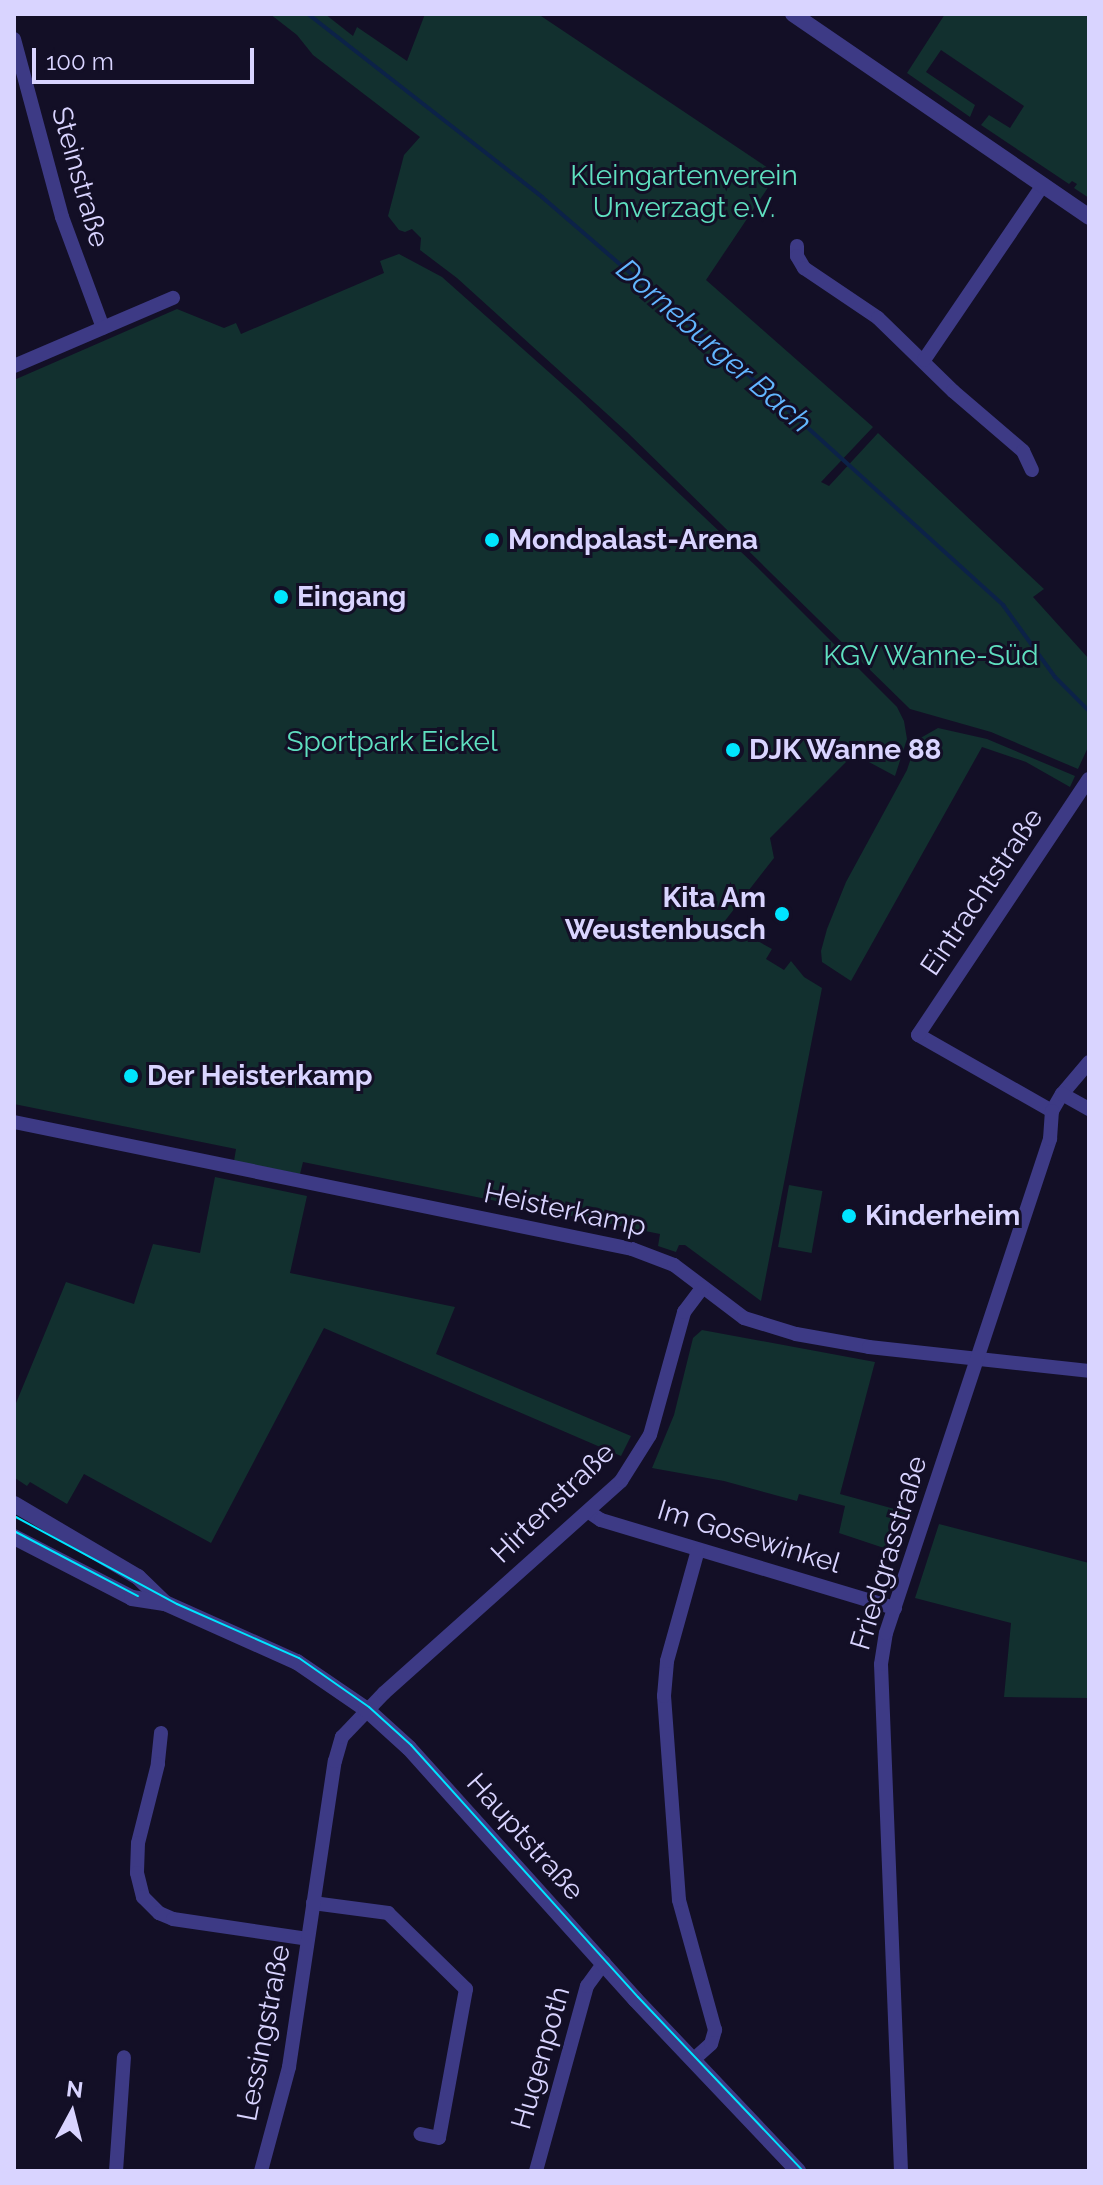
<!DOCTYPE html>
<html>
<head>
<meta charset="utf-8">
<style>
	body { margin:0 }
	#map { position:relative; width:1103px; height:2185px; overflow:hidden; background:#130f26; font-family:Raleway,sans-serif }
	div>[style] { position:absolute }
	.green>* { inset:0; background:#12302f; transform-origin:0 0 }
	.stream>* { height:4px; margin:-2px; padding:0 2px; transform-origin:2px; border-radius:2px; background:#0c2248 }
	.minor>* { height:14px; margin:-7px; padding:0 7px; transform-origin:7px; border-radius:7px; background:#3d3a85 }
	.tertiary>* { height:16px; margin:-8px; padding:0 8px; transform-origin:8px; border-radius:8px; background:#3d3a85 }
	.tram>* { height:2px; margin:-1px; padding:0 1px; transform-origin:1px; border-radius:1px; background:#00e5ff }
	.dots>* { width:22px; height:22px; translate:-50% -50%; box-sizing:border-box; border:4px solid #130f26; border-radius:50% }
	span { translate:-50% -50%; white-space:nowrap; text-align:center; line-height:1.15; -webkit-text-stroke:6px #130f26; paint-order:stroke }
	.park-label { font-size:28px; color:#5fe0c0 }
	.street-label { font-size:28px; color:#d9d4ff }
	.poi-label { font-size:28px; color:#d9d4ff; font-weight:700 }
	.left { translate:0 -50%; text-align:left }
	.right { translate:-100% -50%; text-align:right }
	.water-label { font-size:30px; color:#62b6ff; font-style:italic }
	.frame { position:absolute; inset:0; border:16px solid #d9d4ff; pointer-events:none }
	.north { position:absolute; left:32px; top:2073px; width:80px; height:80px; -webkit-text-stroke:6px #130f26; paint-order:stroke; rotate:7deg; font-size:22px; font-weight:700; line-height:32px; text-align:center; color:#d9d4ff }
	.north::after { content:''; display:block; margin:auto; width:28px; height:36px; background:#d9d4ff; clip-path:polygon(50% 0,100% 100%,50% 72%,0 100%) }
	.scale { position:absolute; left:32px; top:48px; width:222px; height:36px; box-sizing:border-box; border:4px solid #d9d4ff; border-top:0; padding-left:10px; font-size:24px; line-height:28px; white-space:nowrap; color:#d9d4ff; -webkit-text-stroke:6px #130f26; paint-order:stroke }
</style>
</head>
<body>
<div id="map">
	<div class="green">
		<i style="clip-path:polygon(270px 14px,325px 14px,353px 36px,357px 27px,407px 61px,425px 14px,538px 14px,777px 174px,706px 280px,873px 427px,821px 482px,829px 486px,878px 433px,1044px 589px,1033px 597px,1089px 659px,1089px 745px,1078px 769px,991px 732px,910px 709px,627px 432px,457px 278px,420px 250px,421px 238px,412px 229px,405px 232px,399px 230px,388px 216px,404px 155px,420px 137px,313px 55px,297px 35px)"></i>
		<i style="clip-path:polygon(945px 14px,1089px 14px,1089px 198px,1074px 188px,1077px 184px,1072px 181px,1069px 184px,981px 125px,989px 115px,1010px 128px,1024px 106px,941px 50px,926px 72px,975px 105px,970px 117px,907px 73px)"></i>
		<i style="clip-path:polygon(399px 254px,442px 277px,578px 398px,757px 567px,897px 707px,904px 721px,907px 739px,895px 776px,854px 754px,770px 838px,774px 858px,724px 922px,772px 949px,766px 959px,784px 970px,791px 961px,804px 977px,822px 988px,761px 1301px,685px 1245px,679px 1245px,676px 1252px,658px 1246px,660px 1234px,303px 1162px,300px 1174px,234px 1161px,236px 1149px,14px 1104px,14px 380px,177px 309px,224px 328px,236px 323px,241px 334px,384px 273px,380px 261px)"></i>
		<i style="clip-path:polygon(938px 728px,987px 739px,1075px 776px,1070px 787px,1026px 762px,982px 747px,851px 981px,822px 962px,821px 951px,827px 929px,846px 882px,907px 770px,917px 740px)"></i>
		<i style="clip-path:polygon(215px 1177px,307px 1196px,290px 1273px,455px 1307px,436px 1354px,631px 1436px,621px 1456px,324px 1328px,211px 1543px,84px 1474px,67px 1504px,30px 1482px,27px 1486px,15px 1478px,14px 1408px,66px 1282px,134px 1304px,153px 1244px,200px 1253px)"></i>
		<i style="left:789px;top:1185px;width:34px;height:63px;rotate:10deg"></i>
		<i style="clip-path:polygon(702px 1330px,875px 1362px,840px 1494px,909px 1513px,896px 1552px,839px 1533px,845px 1506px,799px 1494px,797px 1501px,724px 1481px,652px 1468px,674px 1415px,693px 1338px)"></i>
		<i style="clip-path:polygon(939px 1524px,1089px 1563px,1089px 1698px,1004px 1697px,1011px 1623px,915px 1598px)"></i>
	</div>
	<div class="stream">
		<i style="left:308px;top:14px;width:297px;rotate:38deg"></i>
		<i style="left:542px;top:197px;width:309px;rotate:40.8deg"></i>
		<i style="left:776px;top:399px;width:307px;rotate:42.2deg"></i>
		<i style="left:1003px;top:605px;width:89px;rotate:54.2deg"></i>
		<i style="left:1055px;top:677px;width:48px;rotate:45deg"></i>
	</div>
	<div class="minor">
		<i style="left:14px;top:39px;width:184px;rotate:74.9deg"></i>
		<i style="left:62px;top:217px;width:118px;rotate:69.7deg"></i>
		<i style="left:797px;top:246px;width:10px;rotate:90deg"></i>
		<i style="left:797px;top:256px;width:14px;rotate:60deg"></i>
		<i style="left:804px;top:268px;width:89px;rotate:34deg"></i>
		<i style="left:878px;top:318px;width:105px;rotate:44.2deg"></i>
		<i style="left:953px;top:391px;width:92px;rotate:40.6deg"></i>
		<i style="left:1023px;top:451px;width:21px;rotate:65deg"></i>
		<i style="left:924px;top:360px;width:212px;rotate:-55.8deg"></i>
		<i style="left:14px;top:366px;width:173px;rotate:-23.2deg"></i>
		<i style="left:1062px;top:1094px;width:42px;rotate:-49.8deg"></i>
		<i style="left:1052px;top:1111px;width:154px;rotate:-150.4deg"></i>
		<i style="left:918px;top:1035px;width:308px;rotate:-56.3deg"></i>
		<i style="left:1052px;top:1111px;width:20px;rotate:-60deg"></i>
		<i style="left:1062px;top:1094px;width:31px;rotate:29deg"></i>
		<i style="left:14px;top:1122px;width:631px;rotate:11.61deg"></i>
		<i style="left:632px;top:1249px;width:45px;rotate:20.9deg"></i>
		<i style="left:674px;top:1265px;width:88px;rotate:37.1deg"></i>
		<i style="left:744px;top:1318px;width:54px;rotate:17.1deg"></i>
		<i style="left:796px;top:1334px;width:74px;rotate:10.1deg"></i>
		<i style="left:869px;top:1347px;width:221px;rotate:6.2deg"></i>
		<i style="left:589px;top:1512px;width:14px;rotate:34deg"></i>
		<i style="left:601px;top:1520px;width:307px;rotate:16.7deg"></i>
		<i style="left:161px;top:1733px;width:31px;rotate:96deg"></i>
		<i style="left:158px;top:1764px;width:81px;rotate:104.2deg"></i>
		<i style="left:138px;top:1843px;width:30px;rotate:92deg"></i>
		<i style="left:137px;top:1873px;width:25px;rotate:76deg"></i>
		<i style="left:143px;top:1897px;width:23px;rotate:45deg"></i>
		<i style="left:159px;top:1913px;width:15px;rotate:23deg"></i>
		<i style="left:173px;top:1919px;width:136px;rotate:8.4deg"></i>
		<i style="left:313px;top:1903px;width:76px;rotate:7.6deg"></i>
		<i style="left:388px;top:1913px;width:109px;rotate:44.3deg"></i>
		<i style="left:466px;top:1989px;width:151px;rotate:100.3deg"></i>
		<i style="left:439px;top:2138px;width:19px;rotate:-168deg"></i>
		<i style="left:693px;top:2060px;width:24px;rotate:-42deg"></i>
		<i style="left:711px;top:2044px;width:15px;rotate:-74deg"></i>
		<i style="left:715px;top:2030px;width:135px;rotate:-105.5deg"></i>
		<i style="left:679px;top:1900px;width:205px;rotate:-94.2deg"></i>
		<i style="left:664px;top:1696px;width:35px;rotate:-85deg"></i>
		<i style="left:667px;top:1661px;width:115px;rotate:-74.4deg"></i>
		<i style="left:116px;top:2171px;width:114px;rotate:-86deg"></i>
		<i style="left:261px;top:2171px;width:108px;rotate:-74.9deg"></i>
		<i style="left:289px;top:2067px;width:309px;rotate:-81.5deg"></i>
		<i style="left:335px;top:1761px;width:25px;rotate:-74deg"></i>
		<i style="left:342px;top:1737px;width:61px;rotate:-46.3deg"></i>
		<i style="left:384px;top:1693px;width:318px;rotate:-41.8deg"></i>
		<i style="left:621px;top:1481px;width:54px;rotate:-57.8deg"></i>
		<i style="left:650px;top:1435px;width:128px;rotate:-74.5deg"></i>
		<i style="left:684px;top:1312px;width:31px;rotate:-53deg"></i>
		<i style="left:536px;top:2171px;width:192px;rotate:-74.6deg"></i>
		<i style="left:587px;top:1986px;width:29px;rotate:-54deg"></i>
		<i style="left:901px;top:2171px;width:507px;rotate:-92.26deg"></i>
		<i style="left:881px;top:1664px;width:31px;rotate:-81deg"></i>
		<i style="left:886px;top:1633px;width:521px;rotate:-71.63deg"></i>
		<i style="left:1050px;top:1139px;width:28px;rotate:-86deg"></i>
	</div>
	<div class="tertiary">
		<i style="left:793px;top:14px;width:359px;rotate:34.4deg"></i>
		<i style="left:14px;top:1504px;width:144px;rotate:30.5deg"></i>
		<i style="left:138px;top:1577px;width:37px;rotate:44deg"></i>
		<i style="left:165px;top:1603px;width:145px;rotate:24.1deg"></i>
		<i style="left:297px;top:1662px;width:83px;rotate:34.3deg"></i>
		<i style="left:366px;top:1709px;width:58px;rotate:42.2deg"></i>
		<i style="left:409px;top:1748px;width:338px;rotate:48deg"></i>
		<i style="left:635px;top:1999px;width:237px;rotate:46.5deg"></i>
		<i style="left:14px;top:1537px;width:133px;rotate:27.3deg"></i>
		<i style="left:132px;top:1598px;width:33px;rotate:9deg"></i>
	</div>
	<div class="tram">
		<i style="left:14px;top:1516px;width:185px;rotate:28.4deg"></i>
		<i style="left:177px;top:1604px;width:133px;rotate:23.9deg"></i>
		<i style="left:299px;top:1658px;width:85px;rotate:35deg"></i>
		<i style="left:369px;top:1707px;width:57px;rotate:42.1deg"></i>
		<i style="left:411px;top:1745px;width:339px;rotate:48deg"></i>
		<i style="left:638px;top:1997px;width:240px;rotate:46.5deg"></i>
		<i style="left:14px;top:1531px;width:140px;rotate:27.7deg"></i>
	</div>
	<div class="dots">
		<i style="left:492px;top:540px;background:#00e5ff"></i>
		<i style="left:281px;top:597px;background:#00e5ff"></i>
		<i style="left:733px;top:750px;background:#00e5ff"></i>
		<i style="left:782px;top:914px;background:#00e5ff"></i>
		<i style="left:131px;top:1076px;background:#00e5ff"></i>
		<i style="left:849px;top:1216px;background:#00e5ff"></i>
	</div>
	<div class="park-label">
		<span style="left:684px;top:192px">Kleingartenverein<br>Unverzagt e.V.</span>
		<span style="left:931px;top:656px">KGV Wanne-Süd</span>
		<span style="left:392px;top:742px">Sportpark Eickel</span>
	</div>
	<div class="street-label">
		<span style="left:80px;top:177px;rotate:74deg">Steinstraße</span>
		<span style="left:982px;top:892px;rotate:-56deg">Eintrachtstraße</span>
		<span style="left:565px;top:1210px;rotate:12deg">Heisterkamp</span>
		<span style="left:553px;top:1503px;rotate:-44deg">Hirtenstraße</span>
		<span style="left:749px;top:1537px;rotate:17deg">Im Gosewinkel</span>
		<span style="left:889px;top:1553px;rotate:-73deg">Friedgrasstraße</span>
		<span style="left:525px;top:1837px;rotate:48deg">Hauptstraße</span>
		<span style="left:264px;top:2033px;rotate:-79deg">Lessingstraße</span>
		<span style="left:541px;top:2058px;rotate:-74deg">Hugenpoth</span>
	</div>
	<div class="poi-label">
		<span class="left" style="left:508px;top:540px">Mondpalast-Arena</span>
		<span class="left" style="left:297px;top:597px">Eingang</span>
		<span class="left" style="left:749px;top:750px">DJK Wanne 88</span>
		<span class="right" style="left:766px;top:914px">Kita Am<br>Weustenbusch</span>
		<span class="left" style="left:147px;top:1076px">Der Heisterkamp</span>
		<span class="left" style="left:865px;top:1216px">Kinderheim</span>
	</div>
	<div class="water-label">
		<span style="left:714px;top:346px;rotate:41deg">Dorneburger Bach</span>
	</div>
	<div class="frame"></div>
	<div class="north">N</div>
	<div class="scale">100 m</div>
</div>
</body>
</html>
